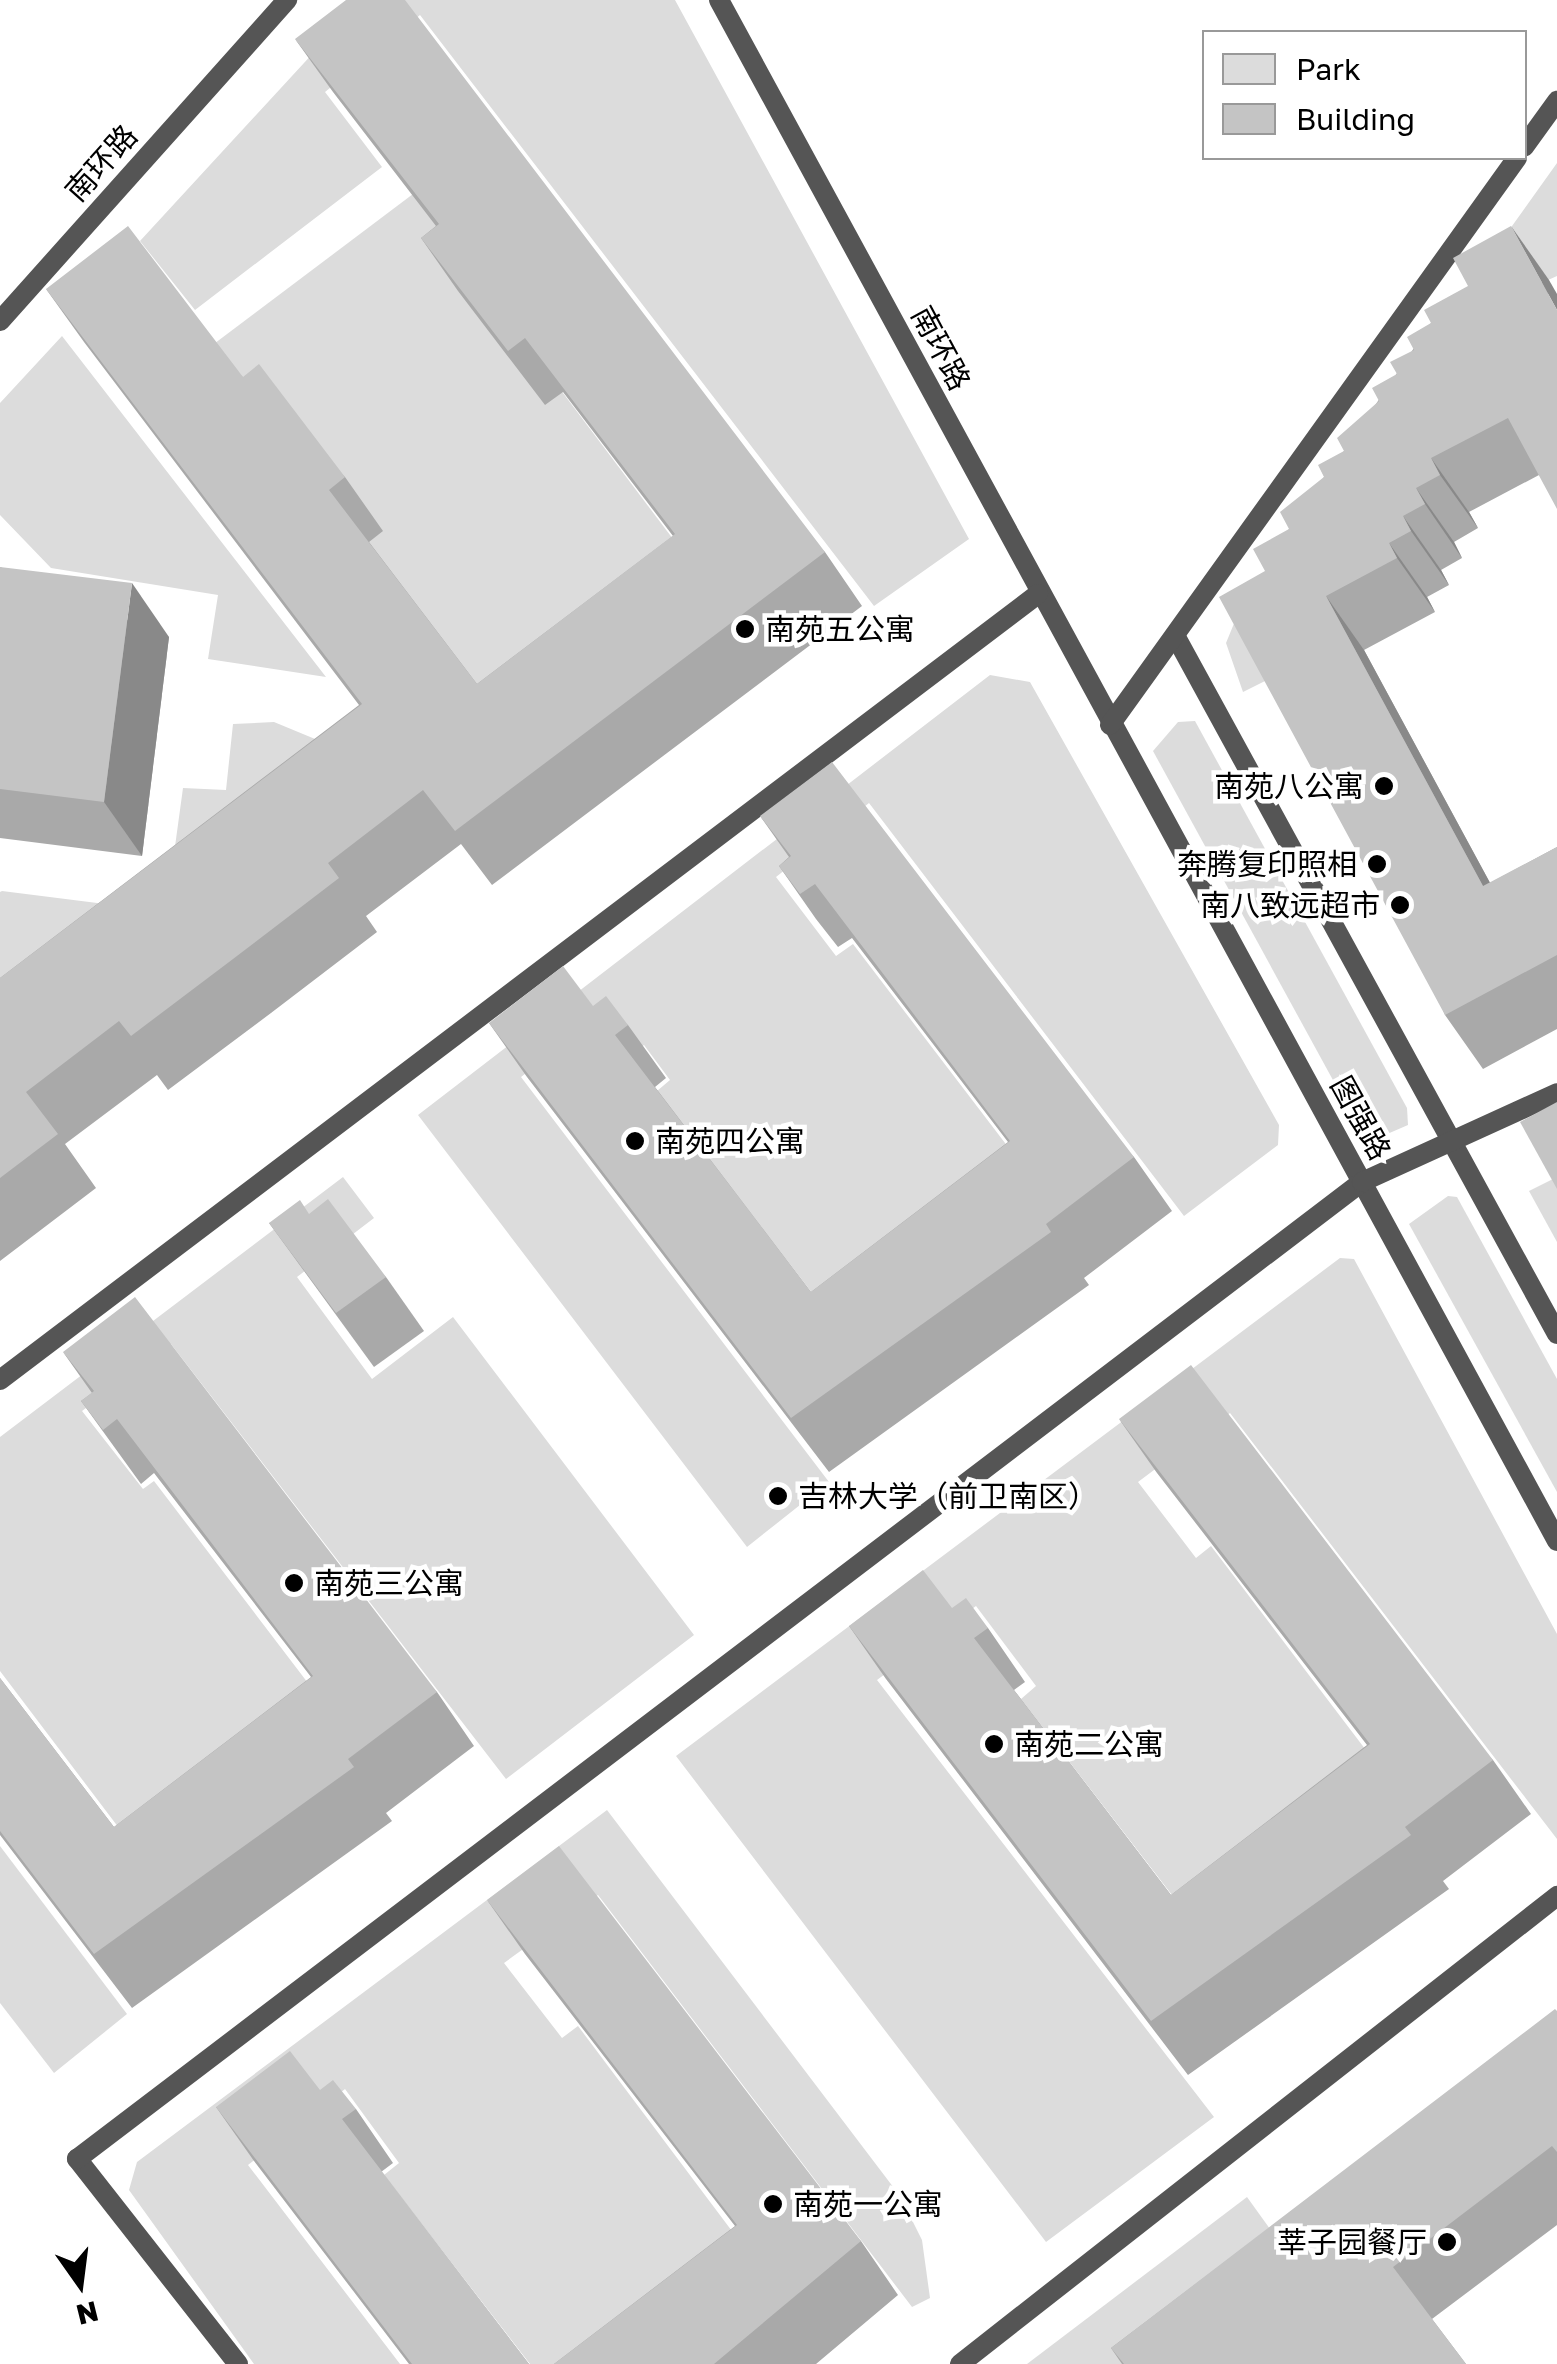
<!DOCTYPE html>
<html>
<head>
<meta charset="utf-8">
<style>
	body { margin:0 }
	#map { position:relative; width:1557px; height:2364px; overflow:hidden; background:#fff; font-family:"Golos Text","Noto Sans SC",sans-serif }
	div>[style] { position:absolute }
	.green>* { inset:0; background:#dcdcdc; transform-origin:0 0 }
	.service>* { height:20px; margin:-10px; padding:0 10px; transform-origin:10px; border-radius:10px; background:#555 }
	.wall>* { inset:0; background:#a9a9a9 }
	.shaded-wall>* { inset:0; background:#898989 }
	.building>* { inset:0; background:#c4c4c4 }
	.dots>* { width:28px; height:28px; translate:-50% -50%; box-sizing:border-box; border:5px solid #fff; border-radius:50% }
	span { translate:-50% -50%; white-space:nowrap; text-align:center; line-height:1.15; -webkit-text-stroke:9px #fff; paint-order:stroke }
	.street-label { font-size:30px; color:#000 }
	.poi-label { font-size:30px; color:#000 }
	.left { translate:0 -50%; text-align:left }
	.right { translate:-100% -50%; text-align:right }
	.legend { position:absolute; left:1202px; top:30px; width:325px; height:130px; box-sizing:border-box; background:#fff; border:2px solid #999; margin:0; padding:12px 18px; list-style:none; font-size:30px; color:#000 }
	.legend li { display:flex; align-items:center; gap:20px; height:50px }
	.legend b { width:50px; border:2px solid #999 }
	.north { position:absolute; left:30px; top:2234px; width:100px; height:100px; -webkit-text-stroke:8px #fff; paint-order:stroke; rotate:166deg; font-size:28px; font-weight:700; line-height:40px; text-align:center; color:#000 }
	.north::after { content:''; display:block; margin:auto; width:35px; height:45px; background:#000; clip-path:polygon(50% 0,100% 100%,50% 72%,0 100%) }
</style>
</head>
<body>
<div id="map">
	<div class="green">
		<i style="clip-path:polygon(362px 0,675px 0,969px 539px,874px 606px,420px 15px,325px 92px,382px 167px,195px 310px,140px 241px)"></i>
		<i style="clip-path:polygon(1557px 163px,1557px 276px,1481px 310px,1267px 680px,1243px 692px,1226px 643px,1242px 604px)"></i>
		<i style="left:413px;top:194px;width:495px;height:249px;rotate:53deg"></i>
		<i style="clip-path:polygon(62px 336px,326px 677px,208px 659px,218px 595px,51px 568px,0 515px,0 403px)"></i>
		<i style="clip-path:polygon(990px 675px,1030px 682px,1279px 1125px,1278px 1145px,1184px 1216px,869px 803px,776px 877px,836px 956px,853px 944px,1044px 1194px,849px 1341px,657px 1091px,670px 1080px,644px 1045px,632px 1054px,600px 1016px,521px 1077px,829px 1482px,747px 1547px,418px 1115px)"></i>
		<i style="clip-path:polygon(1195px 721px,1407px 1108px,1408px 1125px,1371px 1141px,1363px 1135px,1153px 751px,1178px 722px)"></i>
		<i style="clip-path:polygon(274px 722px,332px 746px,173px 861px,183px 788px,226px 790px,233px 724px)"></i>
		<i style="clip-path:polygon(0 892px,2px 891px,121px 906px,0 1004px)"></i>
		<i style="clip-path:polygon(343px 1177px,374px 1218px,297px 1277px,372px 1379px,453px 1317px,694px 1635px,506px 1779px,171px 1344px,82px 1411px,143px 1489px,154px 1481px,343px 1729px,153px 1873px,0 1671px,0 1437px)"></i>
		<i style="clip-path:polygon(1553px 1179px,1557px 1186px,1557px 1242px,1529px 1191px)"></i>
		<i style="clip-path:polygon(1448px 1196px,1457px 1197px,1557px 1379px,1557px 1492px,1409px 1224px)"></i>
		<i style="clip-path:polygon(1340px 1258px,1354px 1259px,1557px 1634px,1557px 1839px,1230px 1413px,1138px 1482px,1196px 1558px,1211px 1546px,1400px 1795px,1209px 1943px,1021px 1699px,1036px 1686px,976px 1606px,877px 1680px,1214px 2117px,1046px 2242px,676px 1756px)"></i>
		<i style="clip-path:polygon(607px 1810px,900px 2196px,922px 2240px,930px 2298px,912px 2307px,598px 1895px,504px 1963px,562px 2038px,578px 2026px,768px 2279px,654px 2364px,530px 2364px,384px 2175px,399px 2163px,345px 2089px,248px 2165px,400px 2364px,254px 2364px,129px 2190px,137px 2162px)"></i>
		<i style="clip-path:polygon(0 1846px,127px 2014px,54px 2073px,0 2003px)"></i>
		<i style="clip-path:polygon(1247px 2197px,1303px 2275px,1186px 2364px,1027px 2364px)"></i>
	</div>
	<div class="service">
		<i style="left:719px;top:0;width:1754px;rotate:61.46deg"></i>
		<i style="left:1524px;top:147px;width:57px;rotate:-54.3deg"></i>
		<i style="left:0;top:321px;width:431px;rotate:-48.2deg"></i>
		<i style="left:1177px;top:639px;width:792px;rotate:61.33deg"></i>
		<i style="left:1110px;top:725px;width:698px;rotate:-54.33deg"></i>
		<i style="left:0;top:1380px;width:1302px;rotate:-37.13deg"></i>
		<i style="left:238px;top:2364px;width:261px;rotate:-128.1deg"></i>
		<i style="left:77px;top:2159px;width:1614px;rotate:-37.25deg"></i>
		<i style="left:1362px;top:1182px;width:214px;rotate:-24.5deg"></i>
		<i style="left:960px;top:2364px;width:759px;rotate:-38.09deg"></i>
	</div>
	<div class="wall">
		<i style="clip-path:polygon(295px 39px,825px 552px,862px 606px,492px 885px,461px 844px,366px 916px,377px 932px,271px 1013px,168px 1090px,157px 1075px,65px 1144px,96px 1188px,0 1261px,0 978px,359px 705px,84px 342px,46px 289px,243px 377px,345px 477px,383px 531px,369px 542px,477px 684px,673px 536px,563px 392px,545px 405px,458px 291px,421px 238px,436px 226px,333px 92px)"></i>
		<i style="clip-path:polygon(1549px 280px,1539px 475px,1469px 512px,1478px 528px,1454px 542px,1462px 558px,1441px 570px,1449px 585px,1427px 597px,1435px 612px,1364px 650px,1490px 883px,1557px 847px,1557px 1029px,1483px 1069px,1445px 1015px,1265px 571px,1289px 529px,1324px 477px,1344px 451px,1431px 323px)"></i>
		<i style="clip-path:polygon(0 567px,169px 637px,142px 856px,0 838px)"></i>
		<i style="clip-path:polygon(760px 816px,1134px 1157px,1172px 1211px,1084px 1278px,1089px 1285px,829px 1472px,527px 1077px,489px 1023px,593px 1006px,628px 1025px,666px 1078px,655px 1087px,811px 1292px,1008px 1142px,852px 938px,838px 947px,816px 919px,779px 866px,789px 857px)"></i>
		<i style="clip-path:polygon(309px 1214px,386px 1277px,424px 1331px,374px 1367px,269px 1223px)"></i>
		<i style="clip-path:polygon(63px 1352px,437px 1692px,474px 1746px,386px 1813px,392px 1821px,132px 2008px,0 1835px,0 1678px,114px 1827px,311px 1677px,154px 1473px,141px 1484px,81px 1401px,92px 1393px)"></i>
		<i style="clip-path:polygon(1119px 1419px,1493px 1760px,1531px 1814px,1443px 1881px,1449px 1889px,1188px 2075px,886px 1679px,849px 1626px,952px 1608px,988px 1628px,1025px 1682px,1014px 1690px,1171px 1895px,1367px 1745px,1157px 1473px)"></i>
		<i style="clip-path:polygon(487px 1900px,861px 2241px,898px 2295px,816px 2364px,554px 2364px,735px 2226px,525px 1954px)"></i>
		<i style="clip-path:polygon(1557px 2011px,1557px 2225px,1432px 2319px,1466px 2364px,1122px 2364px,1111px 2348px)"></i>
		<i style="clip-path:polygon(216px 2107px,356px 2109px,393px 2163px,381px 2172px,529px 2364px,409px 2364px,254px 2161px)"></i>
	</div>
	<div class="shaded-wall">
		<i style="clip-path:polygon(1511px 226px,1549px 280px,1557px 294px,1557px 310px)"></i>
		<i style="clip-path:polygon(1431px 458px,1469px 512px,1478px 528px,1440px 475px)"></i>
		<i style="clip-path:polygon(1416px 488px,1454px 542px,1462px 558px,1425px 504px)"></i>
		<i style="clip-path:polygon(1403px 516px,1441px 570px,1449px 585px,1411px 531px)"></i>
		<i style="clip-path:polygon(1389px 543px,1427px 597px,1435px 612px,1397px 558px)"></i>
		<i style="clip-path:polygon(132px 583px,169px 637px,142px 856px,104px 802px)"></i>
		<i style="clip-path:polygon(1326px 596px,1364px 650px,1521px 940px,1483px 886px)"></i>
	</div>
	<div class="building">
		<i style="clip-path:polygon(346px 0,405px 0,825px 552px,455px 831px,423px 790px,328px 863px,339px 878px,233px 959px,131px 1036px,119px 1021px,26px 1092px,58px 1134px,0 1178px,0 978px,362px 704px,46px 289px,128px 226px,243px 377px,259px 364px,345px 477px,329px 490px,477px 684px,675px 534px,525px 338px,508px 351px,421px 238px,439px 224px,295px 39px)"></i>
		<i style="clip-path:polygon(1511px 226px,1557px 310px,1557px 509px,1508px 418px,1431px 458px,1440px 475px,1416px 488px,1425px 504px,1403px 516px,1411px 531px,1389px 543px,1397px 558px,1326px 596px,1483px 886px,1557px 847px,1557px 955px,1445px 1015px,1219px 597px,1265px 571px,1253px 549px,1289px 529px,1280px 512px,1324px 477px,1318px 465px,1344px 451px,1337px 438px,1379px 401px,1372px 388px,1397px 374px,1390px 362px,1414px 350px,1407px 337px,1431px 323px,1424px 310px,1468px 286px,1453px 258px)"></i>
		<i style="clip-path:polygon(0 567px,132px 583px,104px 802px,0 789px)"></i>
		<i style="clip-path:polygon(832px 762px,1134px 1157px,1046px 1224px,1051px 1232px,791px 1418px,489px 1023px,563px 966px,593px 1006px,606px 996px,628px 1025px,615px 1035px,811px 1292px,1010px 1141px,815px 884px,800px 894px,779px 866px,791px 856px,760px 816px)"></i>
		<i style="clip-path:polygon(1557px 1102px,1557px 1189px,1520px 1122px)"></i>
		<i style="clip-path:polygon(328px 1199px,386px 1277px,336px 1313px,269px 1223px,300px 1200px,309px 1214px)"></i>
		<i style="clip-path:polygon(135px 1297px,437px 1692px,348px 1759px,354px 1767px,94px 1954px,0 1831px,0 1678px,114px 1827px,313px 1676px,117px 1419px,103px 1430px,81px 1401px,94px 1391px,63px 1352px)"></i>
		<i style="clip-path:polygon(1191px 1365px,1493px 1760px,1405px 1827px,1411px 1835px,1151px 2021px,849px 1626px,923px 1570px,952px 1608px,966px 1598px,988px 1628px,974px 1638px,1171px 1895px,1370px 1744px,1119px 1419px)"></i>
		<i style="clip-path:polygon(559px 1846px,861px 2241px,714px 2364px,554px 2364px,737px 2225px,487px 1900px)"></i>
		<i style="clip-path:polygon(1555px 2009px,1557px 2011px,1557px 2152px,1552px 2146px,1393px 2267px,1466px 2364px,1124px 2364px,1111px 2348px)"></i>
		<i style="clip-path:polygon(290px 2051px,320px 2090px,333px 2080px,356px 2109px,342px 2119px,529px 2364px,412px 2364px,216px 2107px)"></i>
	</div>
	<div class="dots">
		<i style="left:745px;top:629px;background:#000"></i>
		<i style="left:1384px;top:786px;background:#000"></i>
		<i style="left:1377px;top:864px;background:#000"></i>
		<i style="left:1400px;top:905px;background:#000"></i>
		<i style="left:635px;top:1141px;background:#000"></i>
		<i style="left:778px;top:1496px;background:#000"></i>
		<i style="left:294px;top:1583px;background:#000"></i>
		<i style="left:994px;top:1744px;background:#000"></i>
		<i style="left:773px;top:2204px;background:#000"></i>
		<i style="left:1447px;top:2242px;background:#000"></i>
	</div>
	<div class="street-label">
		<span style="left:101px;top:163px;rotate:-48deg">南环路</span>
		<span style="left:941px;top:348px;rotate:62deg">南环路</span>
		<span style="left:1361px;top:1118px;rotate:61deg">图强路</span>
	</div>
	<div class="poi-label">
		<span class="left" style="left:765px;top:629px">南苑五公寓</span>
		<span class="right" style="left:1364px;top:786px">南苑八公寓</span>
		<span class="right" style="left:1357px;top:864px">奔腾复印照相</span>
		<span class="right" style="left:1380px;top:905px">南八致远超市</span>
		<span class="left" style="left:655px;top:1141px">南苑四公寓</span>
		<span class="left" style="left:798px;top:1496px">吉林大学（前卫南区）</span>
		<span class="left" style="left:314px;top:1583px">南苑三公寓</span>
		<span class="left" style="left:1014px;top:1744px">南苑二公寓</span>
		<span class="left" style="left:793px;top:2204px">南苑一公寓</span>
		<span class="right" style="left:1427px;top:2242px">莘子园餐厅</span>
	</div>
	<ul class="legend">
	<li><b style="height:28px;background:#dcdcdc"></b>Park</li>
	<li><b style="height:28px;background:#c4c4c4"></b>Building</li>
	</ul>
	<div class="north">N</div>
</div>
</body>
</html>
